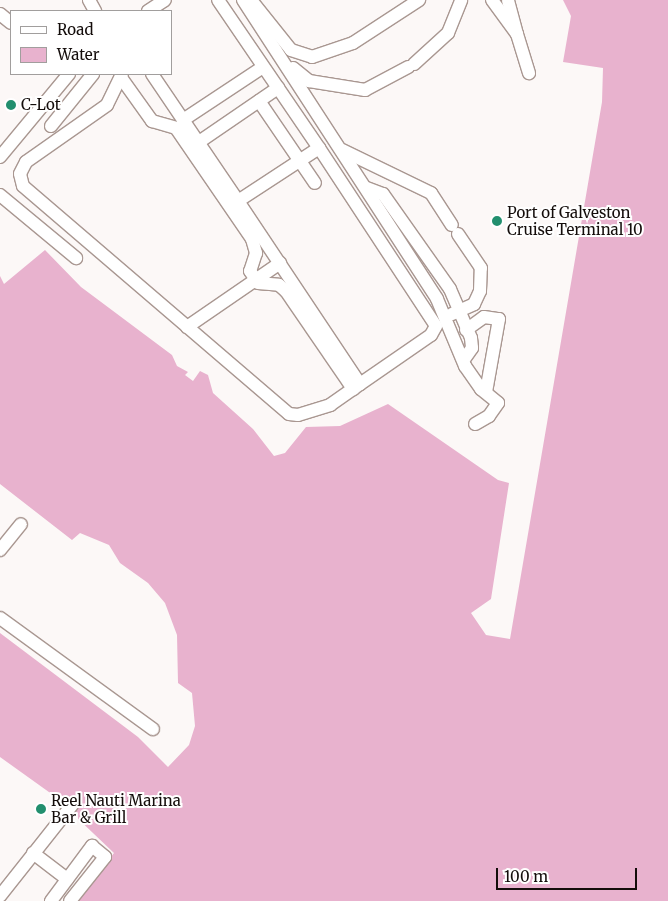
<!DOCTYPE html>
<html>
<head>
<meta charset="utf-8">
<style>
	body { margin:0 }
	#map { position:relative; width:668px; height:901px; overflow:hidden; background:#fcf8f7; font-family:Merriweather,serif }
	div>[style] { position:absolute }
	.water>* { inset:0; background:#e8b2ce }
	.roads { filter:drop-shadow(1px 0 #a99791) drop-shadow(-1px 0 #a99791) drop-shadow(0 1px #a99791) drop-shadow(0 -1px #a99791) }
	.minor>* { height:12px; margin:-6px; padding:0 6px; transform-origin:6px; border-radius:6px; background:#fff }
	.dots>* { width:14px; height:14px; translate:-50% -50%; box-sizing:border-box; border:2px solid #fff; border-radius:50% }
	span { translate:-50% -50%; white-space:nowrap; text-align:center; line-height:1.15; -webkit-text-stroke:4px #fff; paint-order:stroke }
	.poi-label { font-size:15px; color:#140d0b }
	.left { translate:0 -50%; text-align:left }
	.legend { position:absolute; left:10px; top:10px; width:162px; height:65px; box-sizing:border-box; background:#fff; border:1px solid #a19e9d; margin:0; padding:6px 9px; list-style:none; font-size:15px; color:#140d0b }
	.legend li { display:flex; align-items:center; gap:10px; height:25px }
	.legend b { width:25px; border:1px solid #a19e9d }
	.scale { position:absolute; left:496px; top:868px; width:141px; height:22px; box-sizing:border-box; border:2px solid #140d0b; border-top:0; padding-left:6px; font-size:15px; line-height:18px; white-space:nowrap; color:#140d0b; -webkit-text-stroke:4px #fff; paint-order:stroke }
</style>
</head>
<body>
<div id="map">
	<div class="water">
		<i style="clip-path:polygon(563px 0,668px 0,668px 901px,76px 901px,114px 853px,73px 814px,74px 810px,0 757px,0 633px,138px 737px,168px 767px,189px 745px,195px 726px,192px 693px,178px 683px,177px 635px,165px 603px,148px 583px,120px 563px,109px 545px,80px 533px,72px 540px,0 484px,0 276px,4px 284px,45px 250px,81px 287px,172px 355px,177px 366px,188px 372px,185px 375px,193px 381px,200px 371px,208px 375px,213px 393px,253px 429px,274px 456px,285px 453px,306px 427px,340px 426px,388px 404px,498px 480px,509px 483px,491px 599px,471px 613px,486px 635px,510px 639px,602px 102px,603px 68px,563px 62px,571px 16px)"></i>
	</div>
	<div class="roads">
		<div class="minor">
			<i style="left:89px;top:0;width:13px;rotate:61deg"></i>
			<i style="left:243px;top:0;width:356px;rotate:57deg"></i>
			<i style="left:437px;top:299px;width:73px;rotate:67.3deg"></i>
			<i style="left:465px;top:366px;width:28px;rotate:55deg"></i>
			<i style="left:481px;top:389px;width:22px;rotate:39deg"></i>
			<i style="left:498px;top:403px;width:16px;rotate:125deg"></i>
			<i style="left:489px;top:416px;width:16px;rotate:150deg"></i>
			<i style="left:251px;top:0;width:64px;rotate:51.3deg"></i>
			<i style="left:291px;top:50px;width:22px;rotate:18deg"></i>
			<i style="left:312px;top:57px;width:43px;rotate:-18.9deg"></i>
			<i style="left:353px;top:43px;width:79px;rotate:-33.1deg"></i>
			<i style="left:492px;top:0;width:42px;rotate:53.7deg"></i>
			<i style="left:517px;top:34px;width:35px;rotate:-105deg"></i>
			<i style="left:148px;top:11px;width:20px;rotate:-33deg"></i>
			<i style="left:0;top:14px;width:14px;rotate:39deg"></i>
			<i style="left:517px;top:34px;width:41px;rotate:72.9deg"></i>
			<i style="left:414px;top:64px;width:46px;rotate:-42.4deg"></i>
			<i style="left:448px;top:33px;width:35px;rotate:-68deg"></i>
			<i style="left:293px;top:68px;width:21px;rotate:39deg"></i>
			<i style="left:309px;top:81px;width:57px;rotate:9.1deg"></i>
			<i style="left:365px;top:90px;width:49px;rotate:-28.1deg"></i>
			<i style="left:122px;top:74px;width:34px;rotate:116deg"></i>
			<i style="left:107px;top:105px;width:99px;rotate:144.9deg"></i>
			<i style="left:26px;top:162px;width:13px;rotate:117deg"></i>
			<i style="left:20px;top:174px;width:12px;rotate:76deg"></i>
			<i style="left:23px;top:186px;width:350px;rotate:40.6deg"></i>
			<i style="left:289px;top:414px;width:9px;rotate:6deg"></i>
			<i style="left:298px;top:415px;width:34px;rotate:-17deg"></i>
			<i style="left:330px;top:405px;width:37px;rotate:-35deg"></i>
			<i style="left:152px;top:74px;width:153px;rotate:55.9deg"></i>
			<i style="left:238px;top:201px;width:97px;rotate:-33.2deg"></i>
			<i style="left:319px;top:148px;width:179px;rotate:-124.3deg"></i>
			<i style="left:122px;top:79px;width:52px;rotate:54.5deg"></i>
			<i style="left:152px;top:121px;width:25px;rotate:16deg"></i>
			<i style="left:176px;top:128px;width:135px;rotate:55.6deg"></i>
			<i style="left:252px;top:239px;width:15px;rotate:74deg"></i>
			<i style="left:256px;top:253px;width:19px;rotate:108deg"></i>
			<i style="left:250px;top:271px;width:14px;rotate:56deg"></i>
			<i style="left:258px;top:283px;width:21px;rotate:5deg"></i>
			<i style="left:279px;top:285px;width:9px;rotate:41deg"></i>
			<i style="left:286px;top:291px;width:119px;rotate:55.6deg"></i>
			<i style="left:259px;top:101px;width:99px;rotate:55.7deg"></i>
			<i style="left:183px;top:120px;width:96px;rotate:-33.5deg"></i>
			<i style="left:51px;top:126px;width:67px;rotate:-51.1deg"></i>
			<i style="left:199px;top:142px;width:96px;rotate:-34.4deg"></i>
			<i style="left:342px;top:150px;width:99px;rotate:25.8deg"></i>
			<i style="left:431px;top:193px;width:38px;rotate:57deg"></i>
			<i style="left:0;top:157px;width:108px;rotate:-50.3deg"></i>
			<i style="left:367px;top:188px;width:17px;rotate:21deg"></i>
			<i style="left:383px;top:194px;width:116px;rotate:54.8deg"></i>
			<i style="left:450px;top:289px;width:53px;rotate:66.8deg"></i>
			<i style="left:471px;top:338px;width:10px;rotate:84deg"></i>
			<i style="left:472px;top:348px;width:12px;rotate:125deg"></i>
			<i style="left:0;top:195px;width:99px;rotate:39.7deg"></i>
			<i style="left:238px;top:201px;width:220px;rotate:56.3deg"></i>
			<i style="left:360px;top:384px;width:86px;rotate:-34.6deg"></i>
			<i style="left:431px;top:335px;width:10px;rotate:-61deg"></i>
			<i style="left:436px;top:326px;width:213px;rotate:-123.3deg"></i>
			<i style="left:452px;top:314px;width:24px;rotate:-24deg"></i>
			<i style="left:474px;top:304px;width:14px;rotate:-65deg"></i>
			<i style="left:480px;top:291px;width:23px;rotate:-88deg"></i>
			<i style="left:481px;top:268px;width:41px;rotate:-124.1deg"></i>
			<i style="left:187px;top:327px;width:113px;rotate:-34.5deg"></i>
			<i style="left:466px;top:330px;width:22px;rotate:-36deg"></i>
			<i style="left:484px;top:317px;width:15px;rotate:8deg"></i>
			<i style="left:499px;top:319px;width:74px;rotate:100.1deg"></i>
			<i style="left:0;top:550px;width:33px;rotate:-51deg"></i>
			<i style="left:0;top:618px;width:189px;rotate:36deg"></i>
			<i style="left:33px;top:853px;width:43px;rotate:37.4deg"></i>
			<i style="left:0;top:896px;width:116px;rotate:-51.6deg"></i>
			<i style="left:51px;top:901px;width:69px;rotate:-53.3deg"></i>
			<i style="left:92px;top:846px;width:17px;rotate:40deg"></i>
			<i style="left:105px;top:857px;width:56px;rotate:128.5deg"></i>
		</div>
	</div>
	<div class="dots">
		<i style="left:11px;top:105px;background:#228f6e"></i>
		<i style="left:497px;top:221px;background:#228f6e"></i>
		<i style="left:41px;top:809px;background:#228f6e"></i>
	</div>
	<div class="poi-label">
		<span class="left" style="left:21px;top:105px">C-Lot</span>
		<span class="left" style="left:507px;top:221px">Port of Galveston<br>Cruise Terminal 10</span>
		<span class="left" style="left:51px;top:809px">Reel Nauti Marina<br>Bar &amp; Grill</span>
	</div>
	<ul class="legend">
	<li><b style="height:6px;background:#fff"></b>Road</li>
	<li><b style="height:14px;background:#e8b2ce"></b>Water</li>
	</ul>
	<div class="scale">100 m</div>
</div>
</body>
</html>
